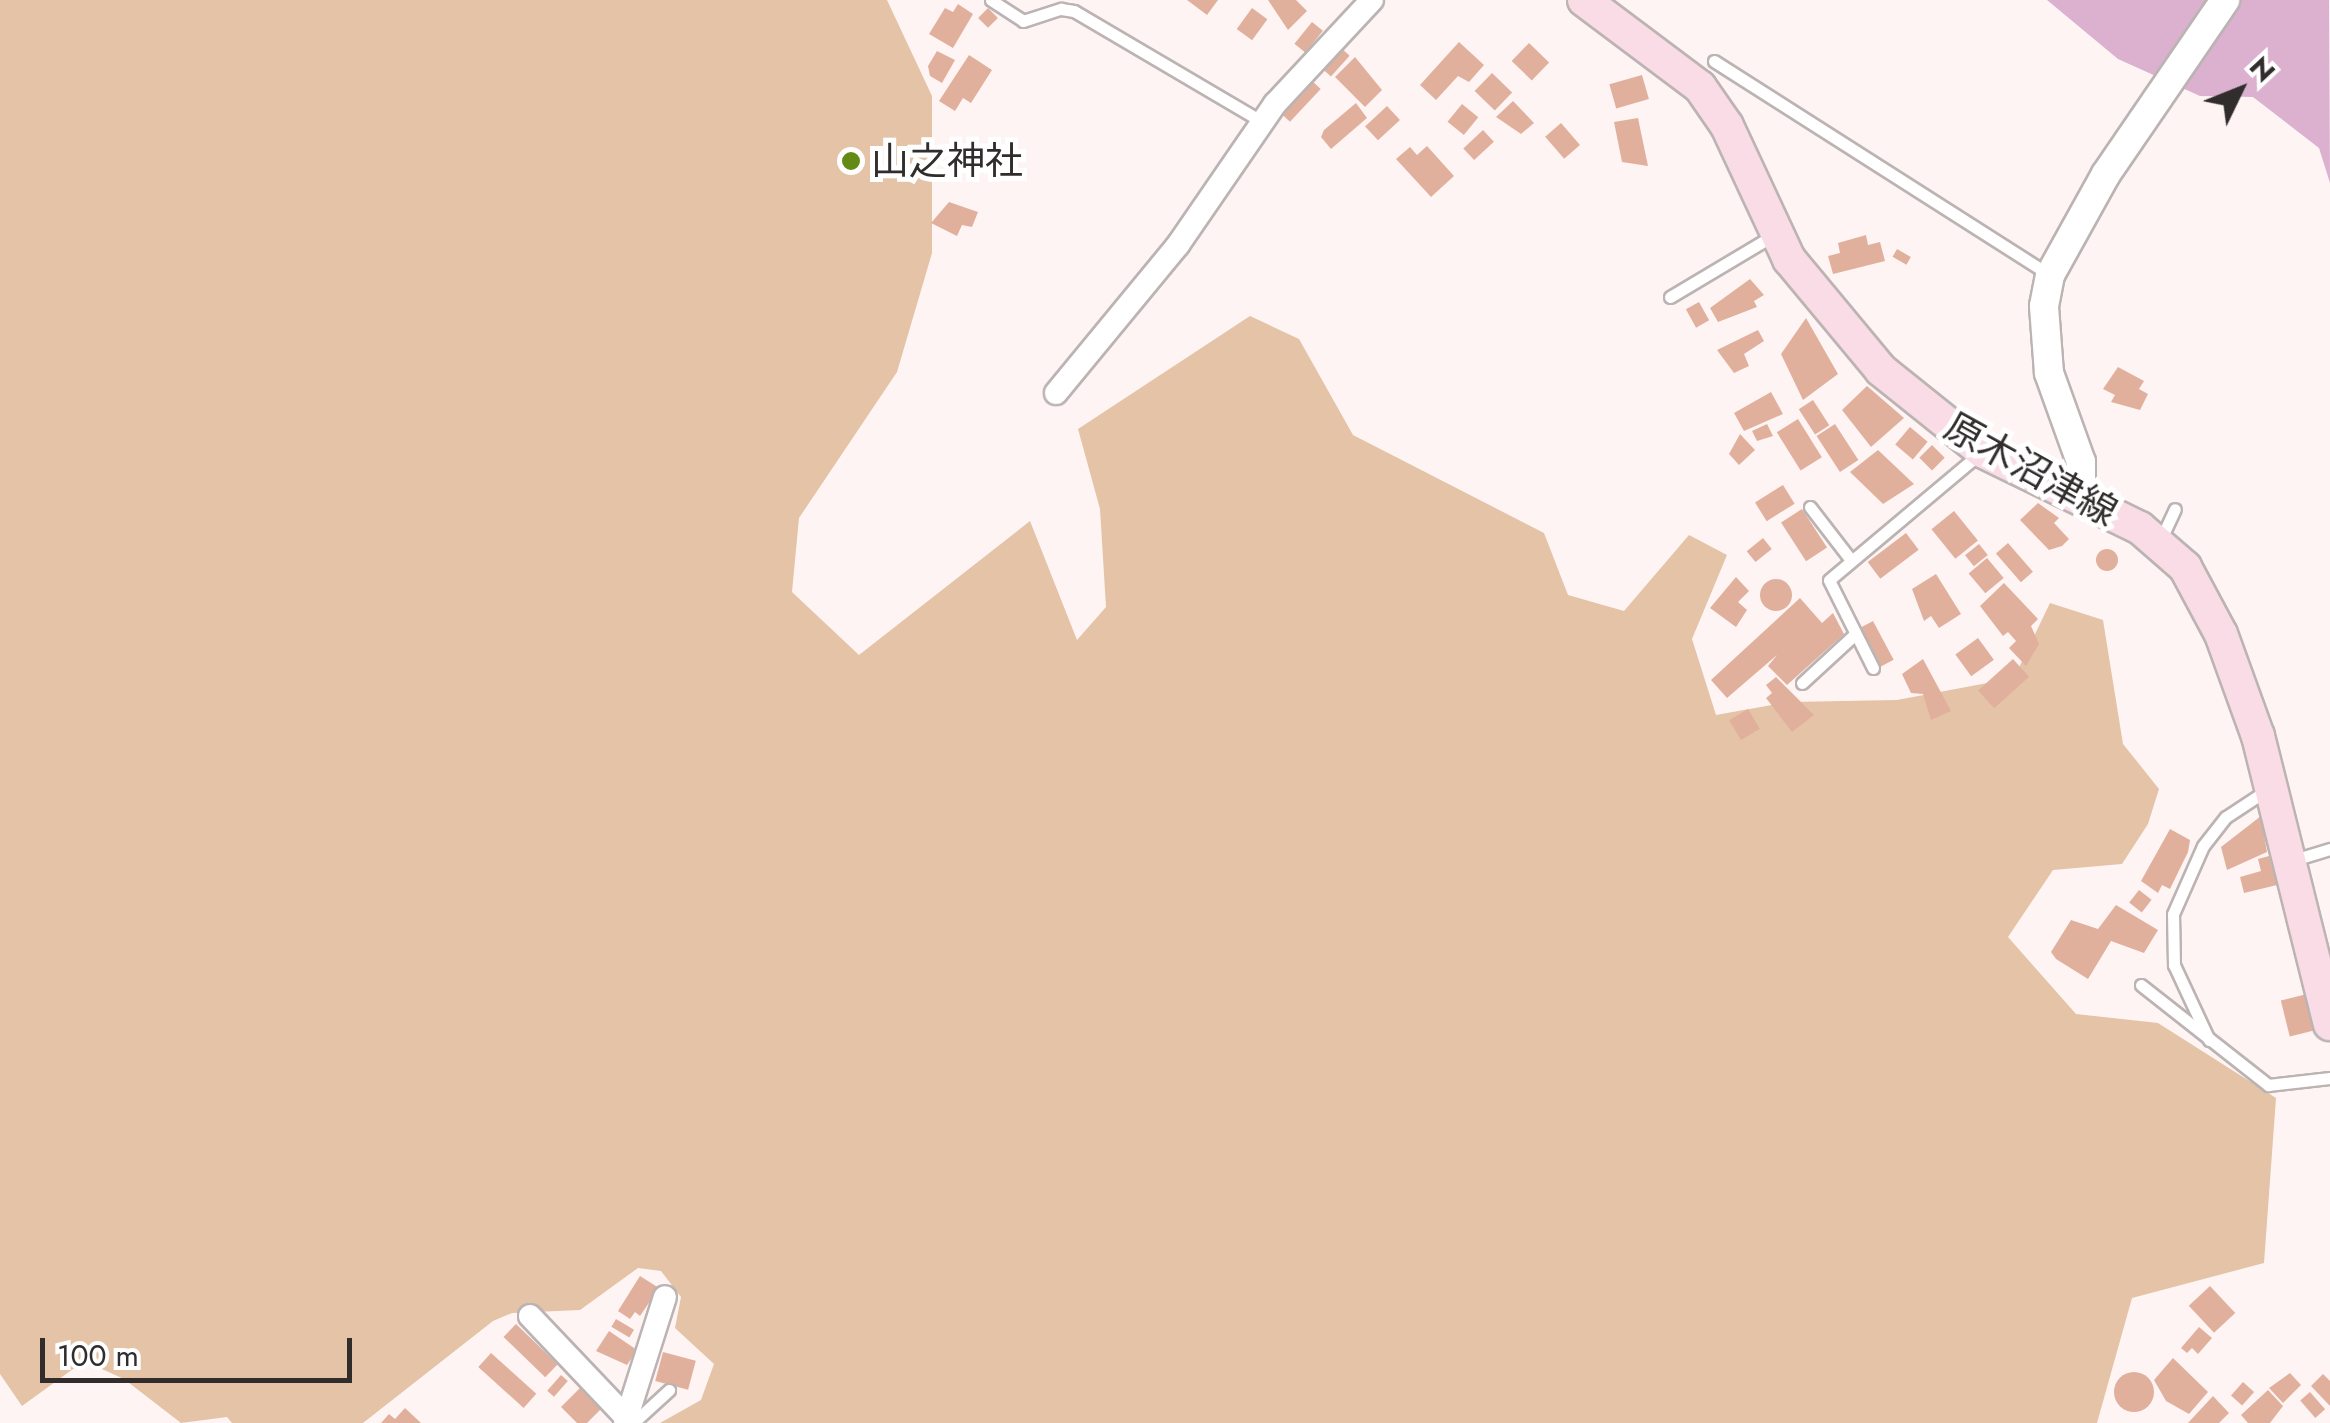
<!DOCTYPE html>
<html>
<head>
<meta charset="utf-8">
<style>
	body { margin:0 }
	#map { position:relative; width:2330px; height:1423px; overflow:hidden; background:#fef4f4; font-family:Jost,"Noto Sans JP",sans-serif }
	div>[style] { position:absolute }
	.green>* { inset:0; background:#e4c3a7 }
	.water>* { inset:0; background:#dbb1cf }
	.building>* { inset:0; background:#e1b09d; transform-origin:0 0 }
	.round { border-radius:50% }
	.roads { filter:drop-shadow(2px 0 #bcb3b3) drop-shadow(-2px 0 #bcb3b3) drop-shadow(0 2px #bcb3b3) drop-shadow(0 -2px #bcb3b3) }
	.service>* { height:11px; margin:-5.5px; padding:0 5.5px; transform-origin:5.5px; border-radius:5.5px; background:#fff }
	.minor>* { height:22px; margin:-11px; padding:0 11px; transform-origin:11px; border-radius:11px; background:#fff }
	.tertiary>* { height:28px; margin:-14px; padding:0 14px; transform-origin:14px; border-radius:14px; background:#fff }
	.secondary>* { height:32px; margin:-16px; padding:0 16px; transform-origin:16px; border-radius:16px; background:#f9dce6 }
	.dots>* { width:28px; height:28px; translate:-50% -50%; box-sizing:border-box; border:5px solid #fff; border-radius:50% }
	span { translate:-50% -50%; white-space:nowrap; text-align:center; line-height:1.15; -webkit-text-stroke:10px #fff; paint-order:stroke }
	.poi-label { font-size:38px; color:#302d2c }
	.left { translate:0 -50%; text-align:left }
	.street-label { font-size:38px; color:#302d2c }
	.north { position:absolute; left:2190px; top:40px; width:100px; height:100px; -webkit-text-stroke:8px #fff; paint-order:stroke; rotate:47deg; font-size:28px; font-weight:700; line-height:40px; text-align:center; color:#302d2c }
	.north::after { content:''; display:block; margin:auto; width:35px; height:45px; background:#302d2c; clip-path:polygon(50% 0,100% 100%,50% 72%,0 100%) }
	.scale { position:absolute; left:40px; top:1338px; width:312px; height:45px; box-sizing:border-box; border:5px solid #302d2c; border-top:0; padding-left:12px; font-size:30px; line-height:35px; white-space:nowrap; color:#302d2c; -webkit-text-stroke:8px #fff; paint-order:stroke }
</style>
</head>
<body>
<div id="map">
	<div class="green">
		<i style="clip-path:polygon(0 0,887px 0,932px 96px,932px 253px,897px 372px,799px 518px,792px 592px,859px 655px,1030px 521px,1077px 640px,1106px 607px,1100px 509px,1078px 429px,1250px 316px,1299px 339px,1353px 435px,1544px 533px,1568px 595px,1624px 611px,1689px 535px,1727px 555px,1692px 639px,1716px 715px,1789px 702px,1897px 700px,2014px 678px,2050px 603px,2103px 620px,2123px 744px,2159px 789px,2148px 824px,2122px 864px,2053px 870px,2008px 937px,2076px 1014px,2158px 1023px,2276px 1098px,2264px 1263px,2132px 1298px,2097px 1423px,660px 1423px,701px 1400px,714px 1364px,675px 1328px,681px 1297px,661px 1271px,638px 1268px,580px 1310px,512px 1313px,493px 1321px,363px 1423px,232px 1423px,227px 1417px,181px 1423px,124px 1379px,84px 1361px,22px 1406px,0 1374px)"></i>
	</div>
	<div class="water">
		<i style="clip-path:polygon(2047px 0,2329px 0,2330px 183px,2319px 148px,2253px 97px,2200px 96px,2118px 59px)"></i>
	</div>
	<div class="building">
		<i style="clip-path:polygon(1187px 0,1218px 0,1207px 15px)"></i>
		<i style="clip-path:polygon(1268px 0,1296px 0,1307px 11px,1288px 30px)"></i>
		<i style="clip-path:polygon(958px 4px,973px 14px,953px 48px,929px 34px,945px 8px,953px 12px)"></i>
		<i style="left:988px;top:8px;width:14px;height:14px;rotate:45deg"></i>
		<i style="left:1252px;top:8px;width:19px;height:26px;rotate:36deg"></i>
		<i style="left:1312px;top:22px;width:14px;height:28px;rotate:39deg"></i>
		<i style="clip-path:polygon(1459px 42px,1484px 65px,1469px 82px,1458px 76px,1436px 100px,1420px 85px)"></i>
		<i style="left:1529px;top:43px;width:28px;height:25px;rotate:44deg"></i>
		<i style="left:1340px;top:47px;width:13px;height:28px;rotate:42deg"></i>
		<i style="clip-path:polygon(937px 51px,955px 60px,942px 83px,930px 76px,928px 66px)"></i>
		<i style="clip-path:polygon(969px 55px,992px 70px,971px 103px,963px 98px,955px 111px,939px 101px)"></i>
		<i style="clip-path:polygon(1355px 57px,1382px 90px,1365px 107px,1335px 77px)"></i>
		<i style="left:1492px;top:73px;width:28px;height:25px;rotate:44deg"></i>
		<i style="left:1642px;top:75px;width:25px;height:34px;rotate:74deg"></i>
		<i style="left:1309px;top:78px;width:16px;height:45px;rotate:43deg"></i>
		<i style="clip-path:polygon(1513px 101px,1534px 123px,1521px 134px,1496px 117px)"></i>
		<i style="clip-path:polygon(1356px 103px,1367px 118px,1331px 149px,1321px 137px,1324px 130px)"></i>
		<i style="left:1462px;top:104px;width:21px;height:23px;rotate:39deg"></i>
		<i style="left:1387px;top:106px;width:19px;height:30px;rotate:47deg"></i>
		<i style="clip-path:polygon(1638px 118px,1648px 166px,1622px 162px,1614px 122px)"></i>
		<i style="left:1561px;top:123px;width:29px;height:21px;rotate:49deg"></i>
		<i style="left:1483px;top:130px;width:16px;height:27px;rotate:47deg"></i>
		<i style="clip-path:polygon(1427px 146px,1454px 176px,1431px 197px,1396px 159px,1410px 147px,1417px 155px)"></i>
		<i style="clip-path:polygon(949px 202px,978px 212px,972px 227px,962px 225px,957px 236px,931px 223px)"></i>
		<i style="clip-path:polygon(1866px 235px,1868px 245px,1880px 242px,1885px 261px,1833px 274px,1828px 256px,1840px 253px,1838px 243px)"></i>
		<i style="left:1897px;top:249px;width:16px;height:9px;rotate:30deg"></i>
		<i style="clip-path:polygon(1750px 279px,1764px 295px,1754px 301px,1757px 307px,1718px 322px,1710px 308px)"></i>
		<i style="left:1699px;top:302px;width:21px;height:15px;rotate:61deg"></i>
		<i style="clip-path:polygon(1806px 318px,1838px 374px,1803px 400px,1781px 354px)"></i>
		<i style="clip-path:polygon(1758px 330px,1764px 341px,1744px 354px,1749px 366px,1734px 373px,1717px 350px)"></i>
		<i style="clip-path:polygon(2118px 367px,2144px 381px,2139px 389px,2148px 394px,2140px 410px,2111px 402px,2115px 395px,2103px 389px)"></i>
		<i style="clip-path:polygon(1867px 386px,1904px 418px,1871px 447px,1842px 410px)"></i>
		<i style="clip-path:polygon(1771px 392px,1783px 414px,1744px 431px,1734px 413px)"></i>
		<i style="left:1813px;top:400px;width:30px;height:17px;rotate:57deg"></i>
		<i style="left:1798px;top:419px;width:45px;height:25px;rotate:58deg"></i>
		<i style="clip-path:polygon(1767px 424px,1773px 436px,1757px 441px,1752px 431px)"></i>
		<i style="left:1835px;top:424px;width:43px;height:22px;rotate:57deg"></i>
		<i style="left:1910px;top:427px;width:23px;height:23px;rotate:40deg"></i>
		<i style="clip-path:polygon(1740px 434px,1755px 450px,1739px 465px,1729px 454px)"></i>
		<i style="left:1932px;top:445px;width:18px;height:18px;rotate:45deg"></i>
		<i style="clip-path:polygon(1878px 450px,1914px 484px,1883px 504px,1850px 472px)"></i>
		<i style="left:1783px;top:485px;width:22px;height:33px;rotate:58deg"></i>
		<i style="clip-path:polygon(2038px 503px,2059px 518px,2054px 523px,2069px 539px,2062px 546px,2049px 550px,2020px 520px)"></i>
		<i style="left:1802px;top:509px;width:46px;height:25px;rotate:57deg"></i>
		<i style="left:1954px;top:511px;width:38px;height:29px;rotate:51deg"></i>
		<i style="left:1906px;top:533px;width:21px;height:48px;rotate:53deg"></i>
		<i style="left:1763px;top:538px;width:14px;height:21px;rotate:51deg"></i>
		<i style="left:2008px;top:543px;width:38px;height:16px;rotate:49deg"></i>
		<i style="left:1979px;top:544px;width:14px;height:18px;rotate:51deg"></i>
		<i class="round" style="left:2096px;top:549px;width:22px;height:22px"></i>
		<i style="left:1987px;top:558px;width:26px;height:24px;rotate:50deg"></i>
		<i style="clip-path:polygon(1936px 574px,1961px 614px,1939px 628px,1931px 616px,1924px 621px,1912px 589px)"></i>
		<i style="clip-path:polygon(1736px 577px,1749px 591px,1738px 602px,1747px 610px,1736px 627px,1710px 608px)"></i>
		<i class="round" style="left:1760px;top:579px;width:32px;height:32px"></i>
		<i style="clip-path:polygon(2004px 583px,2038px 619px,2031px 626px,2039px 644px,2026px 666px,2009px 648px,2016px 641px,2008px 632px,2003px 636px,1980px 606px)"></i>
		<i style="clip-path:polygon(1800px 598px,1822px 623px,1833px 613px,1844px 634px,1787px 685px,1768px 666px,1777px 655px,1727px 698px,1711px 680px)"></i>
		<i style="left:1873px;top:621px;width:44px;height:16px;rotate:62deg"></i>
		<i style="left:1978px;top:638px;width:27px;height:28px;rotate:54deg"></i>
		<i style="clip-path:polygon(1923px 659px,1951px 711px,1931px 720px,1923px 694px,1911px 693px,1902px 674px)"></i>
		<i style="left:2013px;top:659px;width:24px;height:47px;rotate:48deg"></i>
		<i style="clip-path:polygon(1776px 677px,1814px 715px,1792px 732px,1766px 698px,1772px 693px,1766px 685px)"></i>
		<i style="left:1748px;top:709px;width:23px;height:22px;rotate:59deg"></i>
		<i style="clip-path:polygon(2261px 816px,2267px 852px,2227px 870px,2221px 847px)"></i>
		<i style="clip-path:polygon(2170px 829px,2190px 840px,2188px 852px,2170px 889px,2162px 885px,2158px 893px,2141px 881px)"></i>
		<i style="clip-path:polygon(2269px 856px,2277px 885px,2244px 893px,2240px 877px,2261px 871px,2258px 859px)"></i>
		<i style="left:2139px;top:890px;width:16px;height:16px;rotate:38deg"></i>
		<i style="clip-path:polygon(2116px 905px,2158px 930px,2144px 953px,2111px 941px,2088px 979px,2056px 959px,2051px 952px,2071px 920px,2098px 929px)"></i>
		<i style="left:2307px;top:994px;width:37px;height:27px;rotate:76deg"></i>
		<i style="clip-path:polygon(640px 1276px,659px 1288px,640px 1316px,635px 1312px,630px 1319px,618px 1311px)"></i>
		<i style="left:2210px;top:1286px;width:37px;height:29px;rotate:47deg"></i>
		<i style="left:616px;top:1319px;width:21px;height:9px;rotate:31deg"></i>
		<i style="left:516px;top:1324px;width:58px;height:18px;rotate:44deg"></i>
		<i style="clip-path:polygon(2199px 1327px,2212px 1338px,2198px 1354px,2192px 1348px,2187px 1353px,2181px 1348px)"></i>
		<i style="clip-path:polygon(609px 1331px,637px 1350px,627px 1365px,596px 1351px)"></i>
		<i style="left:663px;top:1352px;width:34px;height:30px;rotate:15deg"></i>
		<i style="left:491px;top:1353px;width:61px;height:19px;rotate:42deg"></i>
		<i style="clip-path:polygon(2173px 1358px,2208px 1392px,2189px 1414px,2166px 1401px,2154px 1380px)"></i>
		<i class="round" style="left:2114px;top:1372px;width:40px;height:40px"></i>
		<i style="clip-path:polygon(2290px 1373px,2301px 1385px,2283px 1403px,2269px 1388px)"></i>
		<i style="clip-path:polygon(2323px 1374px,2330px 1381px,2330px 1406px,2311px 1386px)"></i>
		<i style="left:561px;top:1375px;width:9px;height:21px;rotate:41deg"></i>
		<i style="left:2243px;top:1382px;width:15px;height:18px;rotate:42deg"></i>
		<i style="clip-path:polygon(581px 1387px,602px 1408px,587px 1423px,577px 1423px,561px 1407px)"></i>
		<i style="clip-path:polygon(2268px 1390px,2283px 1406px,2270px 1423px,2248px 1423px,2241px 1415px)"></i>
		<i style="left:2310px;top:1392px;width:23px;height:13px;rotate:49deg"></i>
		<i style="clip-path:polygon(2213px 1396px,2229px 1413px,2219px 1423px,2188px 1423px)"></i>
		<i style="clip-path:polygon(405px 1408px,421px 1423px,381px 1423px,389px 1414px,395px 1419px)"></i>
	</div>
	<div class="roads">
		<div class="service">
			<i style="left:991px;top:0;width:38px;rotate:33deg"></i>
			<i style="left:1023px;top:21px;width:40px;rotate:-18deg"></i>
			<i style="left:1061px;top:9px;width:13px;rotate:9deg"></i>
			<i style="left:1074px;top:11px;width:211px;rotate:30.5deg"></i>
			<i style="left:1256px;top:118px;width:11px;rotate:-5deg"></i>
			<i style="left:1714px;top:61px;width:398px;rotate:32.5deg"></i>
			<i style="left:1670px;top:297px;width:121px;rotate:-30.8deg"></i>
			<i style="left:1810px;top:507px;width:67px;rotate:52.3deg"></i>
			<i style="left:2160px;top:541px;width:35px;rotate:-65deg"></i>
			<i style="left:1873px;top:668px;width:98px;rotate:-116.6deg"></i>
			<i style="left:1829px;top:580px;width:196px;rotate:-40deg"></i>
			<i style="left:1802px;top:683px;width:71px;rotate:-42.7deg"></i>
			<i style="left:2294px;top:860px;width:38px;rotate:-17deg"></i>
			<i style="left:2141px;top:985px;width:162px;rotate:38.2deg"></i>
			<i style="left:2268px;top:1085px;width:62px;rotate:-6.4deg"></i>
			<i style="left:2209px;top:1040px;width:83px;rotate:-115deg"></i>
			<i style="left:2174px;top:965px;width:51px;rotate:-91.1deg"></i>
			<i style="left:2173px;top:914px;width:74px;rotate:-66.2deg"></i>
			<i style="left:2203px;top:846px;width:37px;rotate:-52deg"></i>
			<i style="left:2226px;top:817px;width:49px;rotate:-33.4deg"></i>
			<i style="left:633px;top:1423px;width:49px;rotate:-42.5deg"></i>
		</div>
		<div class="minor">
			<i style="left:1056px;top:393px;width:192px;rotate:-50.5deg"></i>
			<i style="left:1178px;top:245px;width:171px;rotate:-55.5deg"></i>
			<i style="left:1275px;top:104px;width:142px;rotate:-47deg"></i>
			<i style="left:530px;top:1316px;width:139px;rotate:46.5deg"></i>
			<i style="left:625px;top:1423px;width:132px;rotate:-72.4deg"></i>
		</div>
		<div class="tertiary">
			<i style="left:2081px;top:498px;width:36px;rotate:-90deg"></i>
			<i style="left:2081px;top:462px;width:95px;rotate:-109.8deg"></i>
			<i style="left:2049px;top:373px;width:67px;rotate:-94.3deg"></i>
			<i style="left:2044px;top:306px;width:32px;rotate:-79deg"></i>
			<i style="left:2050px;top:275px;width:115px;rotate:-61deg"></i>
			<i style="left:2106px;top:174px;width:211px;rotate:-55.6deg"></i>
		</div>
		<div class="secondary">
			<i style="left:1584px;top:0;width:145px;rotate:36.9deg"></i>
			<i style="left:1700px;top:87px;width:47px;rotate:55.3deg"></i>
			<i style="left:1727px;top:126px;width:147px;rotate:65deg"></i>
			<i style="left:1789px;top:259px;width:144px;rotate:50.3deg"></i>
			<i style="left:1881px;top:370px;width:129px;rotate:38.7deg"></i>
			<i style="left:1982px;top:451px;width:176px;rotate:26deg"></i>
			<i style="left:2140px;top:528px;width:60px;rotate:40.9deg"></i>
			<i style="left:2185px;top:567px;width:76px;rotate:61.8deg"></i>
			<i style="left:2221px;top:634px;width:109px;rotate:70.1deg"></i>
			<i style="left:2258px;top:736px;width:297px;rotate:76deg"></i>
		</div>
	</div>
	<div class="dots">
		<i style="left:851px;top:161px;background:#628a14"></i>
	</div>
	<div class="poi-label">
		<span class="left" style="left:871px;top:161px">山之神社</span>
	</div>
	<div class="street-label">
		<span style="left:2031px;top:469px;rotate:29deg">原木沼津線</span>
	</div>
	<div class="north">N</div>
	<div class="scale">100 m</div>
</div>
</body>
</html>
